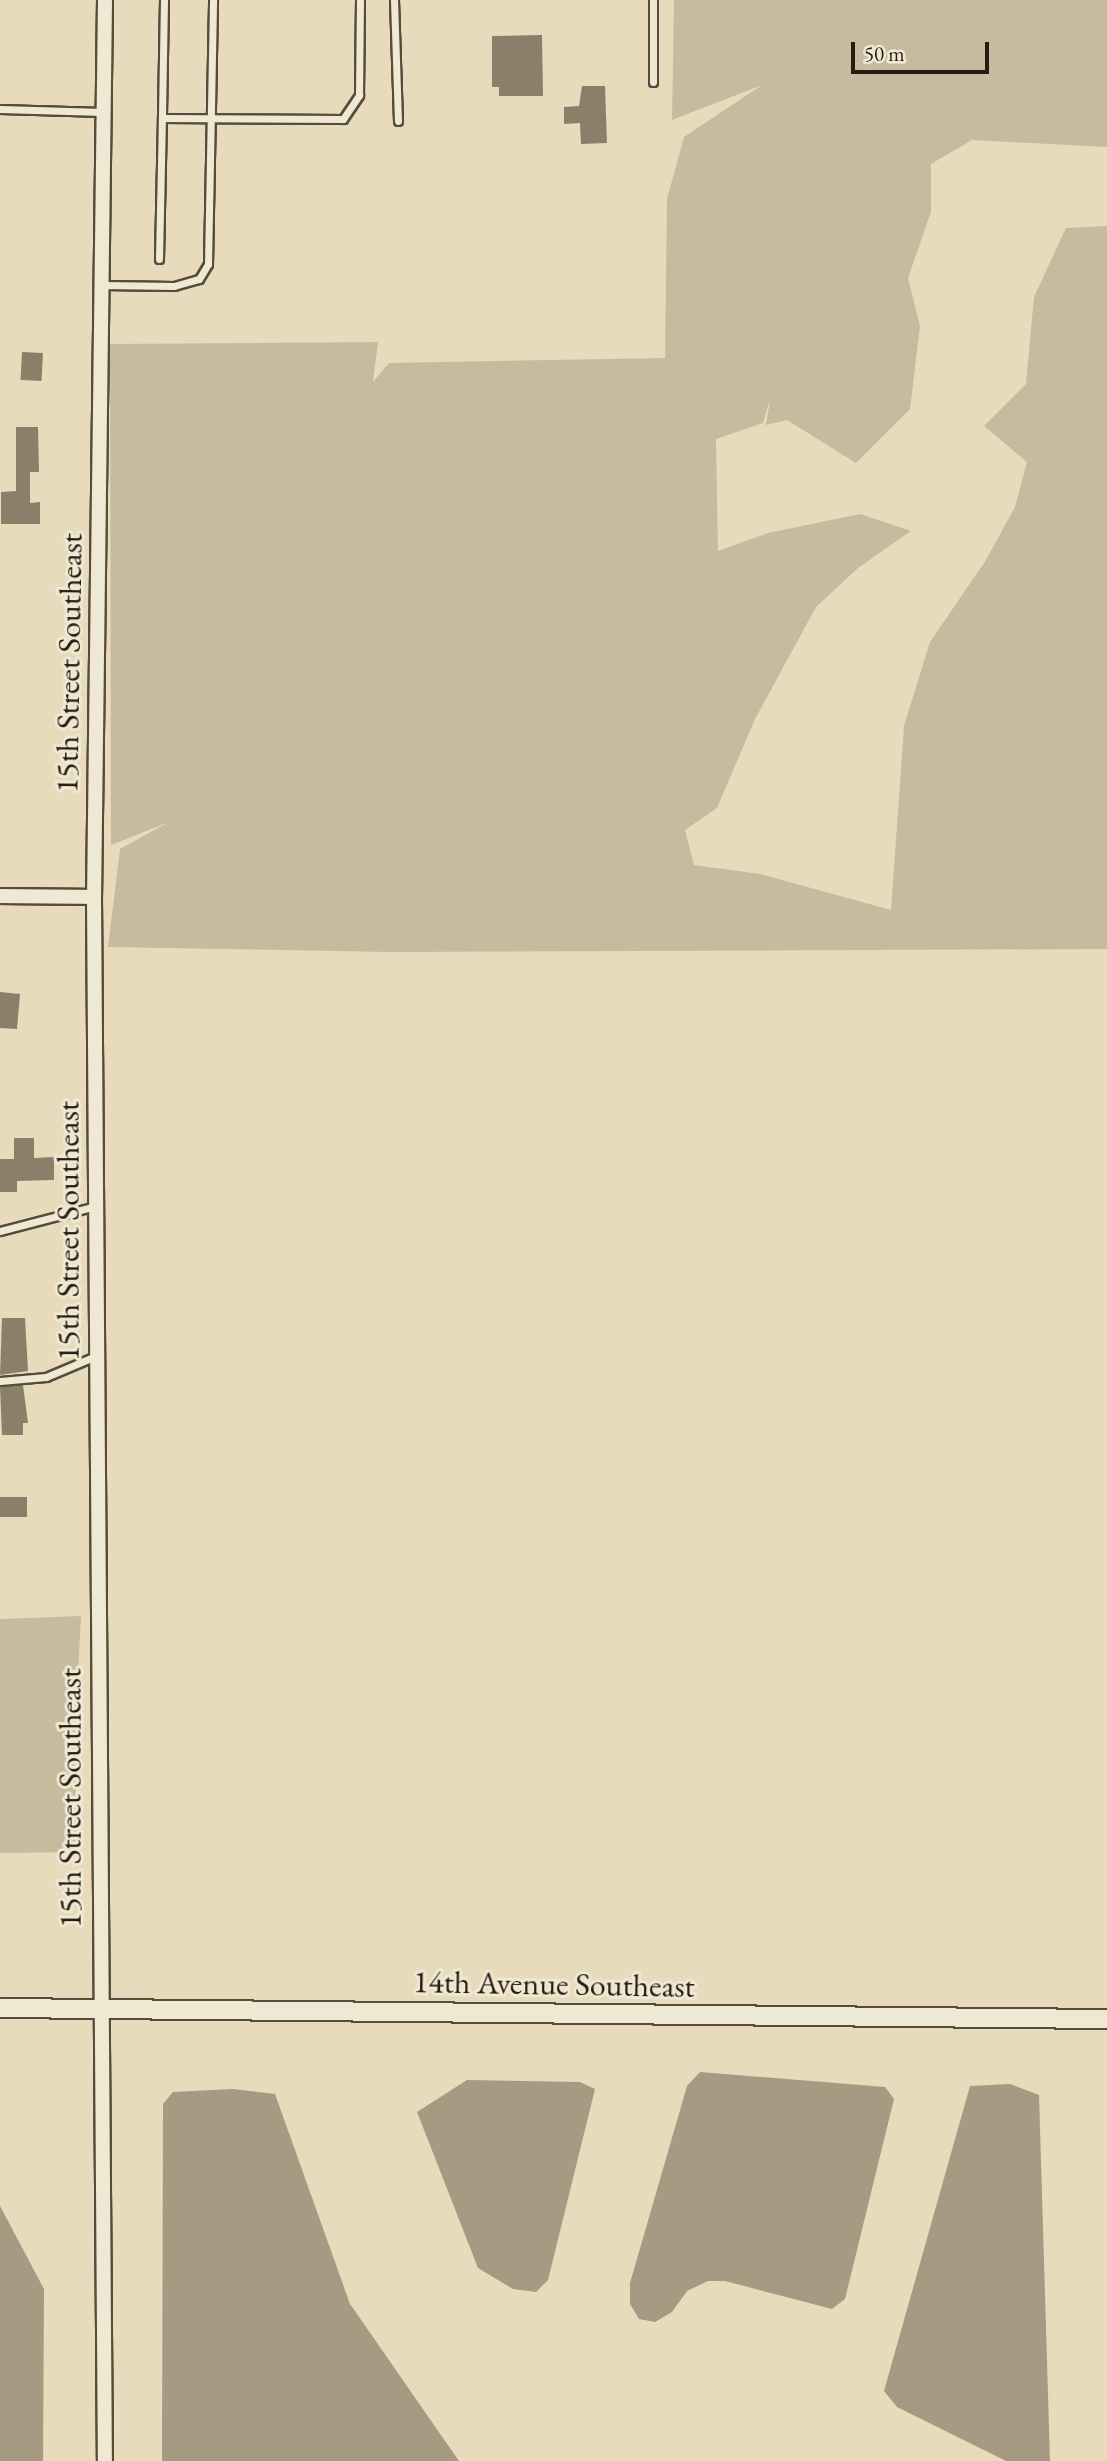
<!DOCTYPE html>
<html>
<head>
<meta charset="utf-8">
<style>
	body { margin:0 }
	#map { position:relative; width:1107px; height:2461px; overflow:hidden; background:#e7dbbc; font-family:"EB Garamond",serif }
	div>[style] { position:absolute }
	.green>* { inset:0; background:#c6bb9f }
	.water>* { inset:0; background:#a59a82 }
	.building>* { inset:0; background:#8a7f69; transform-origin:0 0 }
	.roads { filter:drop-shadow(2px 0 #564c3b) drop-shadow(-2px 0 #564c3b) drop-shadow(0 2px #564c3b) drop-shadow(0 -2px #564c3b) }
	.service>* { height:7px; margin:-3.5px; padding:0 3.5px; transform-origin:3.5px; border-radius:3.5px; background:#efe8d3 }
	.minor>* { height:14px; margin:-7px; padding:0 7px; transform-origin:7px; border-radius:7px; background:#efe8d3 }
	.tertiary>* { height:18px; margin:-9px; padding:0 9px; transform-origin:9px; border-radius:9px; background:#efe8d3 }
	span { translate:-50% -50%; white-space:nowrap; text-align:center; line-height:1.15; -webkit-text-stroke:6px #efe8d3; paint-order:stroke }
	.street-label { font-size:32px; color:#261c10 }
	.scale { position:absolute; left:851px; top:42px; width:138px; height:32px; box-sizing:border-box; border:4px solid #261c10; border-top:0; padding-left:9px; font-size:21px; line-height:24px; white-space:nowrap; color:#261c10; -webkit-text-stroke:5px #efe8d3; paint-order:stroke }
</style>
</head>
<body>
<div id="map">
	<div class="green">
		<i style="clip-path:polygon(674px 0,1107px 0,1107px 147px,972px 140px,931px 164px,931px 212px,908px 278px,920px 326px,910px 409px,856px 463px,787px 420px,766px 425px,770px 400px,763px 423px,716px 439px,718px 551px,768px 533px,860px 514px,911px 531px,858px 568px,816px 607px,755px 719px,717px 808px,685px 830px,694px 865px,760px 874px,891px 910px,904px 726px,930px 642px,986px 560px,1015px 507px,1027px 462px,984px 426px,1026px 384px,1034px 297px,1066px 228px,1107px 226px,1107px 949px,391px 952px,108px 947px,120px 849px,169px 822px,111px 845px,110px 344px,378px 342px,373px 382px,389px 363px,665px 358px,667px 199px,684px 137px,762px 85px,672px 120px)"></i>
		<i style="clip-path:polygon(81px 1616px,74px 1750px,78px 1852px,0 1853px,0 1619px)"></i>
	</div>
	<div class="water">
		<i style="clip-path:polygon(700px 2072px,885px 2087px,894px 2099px,845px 2299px,832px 2309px,725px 2281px,708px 2281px,687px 2291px,672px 2312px,655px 2322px,639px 2319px,630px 2304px,630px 2283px,687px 2086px)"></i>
		<i style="clip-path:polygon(467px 2080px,580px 2082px,595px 2089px,548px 2280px,536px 2292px,513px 2289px,478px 2268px,417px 2112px)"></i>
		<i style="clip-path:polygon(1010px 2084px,1039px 2095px,1050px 2461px,1006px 2461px,897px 2407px,884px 2391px,970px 2086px)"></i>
		<i style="clip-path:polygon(233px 2089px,275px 2094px,350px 2304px,459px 2461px,162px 2461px,163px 2104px,173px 2092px)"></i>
		<i style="clip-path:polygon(0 2206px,44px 2289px,43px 2461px,0 2461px)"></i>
	</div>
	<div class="building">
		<i style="clip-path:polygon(492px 36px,542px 35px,543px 96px,499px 96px,499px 87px,492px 87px)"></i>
		<i style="clip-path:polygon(582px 86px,605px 86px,607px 143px,581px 144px,580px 123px,564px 124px,564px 107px,579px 106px)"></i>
		<i style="left:22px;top:352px;width:21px;height:28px;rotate:3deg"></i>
		<i style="clip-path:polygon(16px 427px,38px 427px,39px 472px,30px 472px,30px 503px,40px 502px,40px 524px,1px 524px,1px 492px,16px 491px)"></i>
		<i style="clip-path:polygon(0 992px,20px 994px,17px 1029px,0 1028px)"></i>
		<i style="clip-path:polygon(14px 1138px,34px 1138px,34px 1158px,54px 1157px,54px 1180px,17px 1181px,17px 1192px,0 1192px,0 1159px,14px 1159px)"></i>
		<i style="clip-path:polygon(2px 1318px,25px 1318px,28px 1371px,0 1375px)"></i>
		<i style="clip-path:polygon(23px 1385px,28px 1423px,23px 1423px,23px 1435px,2px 1435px,0 1387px)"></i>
		<i style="left:0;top:1497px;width:27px;height:20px"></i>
	</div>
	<div class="roads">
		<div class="service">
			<i style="left:164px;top:0;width:118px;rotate:91deg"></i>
			<i style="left:162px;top:118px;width:181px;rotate:0.3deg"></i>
			<i style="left:343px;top:119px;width:29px;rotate:-56deg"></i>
			<i style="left:359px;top:95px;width:95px;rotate:-89.4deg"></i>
			<i style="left:394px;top:0;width:121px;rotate:88.1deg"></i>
			<i style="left:653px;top:0;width:82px;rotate:90deg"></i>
			<i style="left:0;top:109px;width:103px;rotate:1.7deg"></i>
			<i style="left:159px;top:259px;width:141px;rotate:-88.8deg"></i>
			<i style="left:102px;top:285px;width:72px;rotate:0.8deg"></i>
			<i style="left:174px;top:286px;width:26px;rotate:-16deg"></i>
			<i style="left:199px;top:279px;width:17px;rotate:-59deg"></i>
			<i style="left:208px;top:264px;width:264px;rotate:-88.9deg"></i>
			<i style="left:0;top:1231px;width:99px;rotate:-14.6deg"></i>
			<i style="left:0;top:1381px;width:46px;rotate:-5deg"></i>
			<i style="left:46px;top:1377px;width:54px;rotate:-22.8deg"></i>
		</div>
		<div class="minor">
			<i style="left:105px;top:0;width:897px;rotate:90.7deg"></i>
			<i style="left:94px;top:897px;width:1564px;rotate:89.6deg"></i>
			<i style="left:0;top:896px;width:94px;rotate:0.6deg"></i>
		</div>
		<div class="tertiary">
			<i style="left:0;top:2008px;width:1107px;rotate:0.57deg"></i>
		</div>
	</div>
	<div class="street-label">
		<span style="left:69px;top:663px;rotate:-89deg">15th Street Southeast</span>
		<span style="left:68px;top:1231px;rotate:-90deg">15th Street Southeast</span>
		<span style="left:70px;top:1798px;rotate:-90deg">15th Street Southeast</span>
		<span style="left:554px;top:1984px;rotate:1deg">14th Avenue Southeast</span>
	</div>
	<div class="scale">50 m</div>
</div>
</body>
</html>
